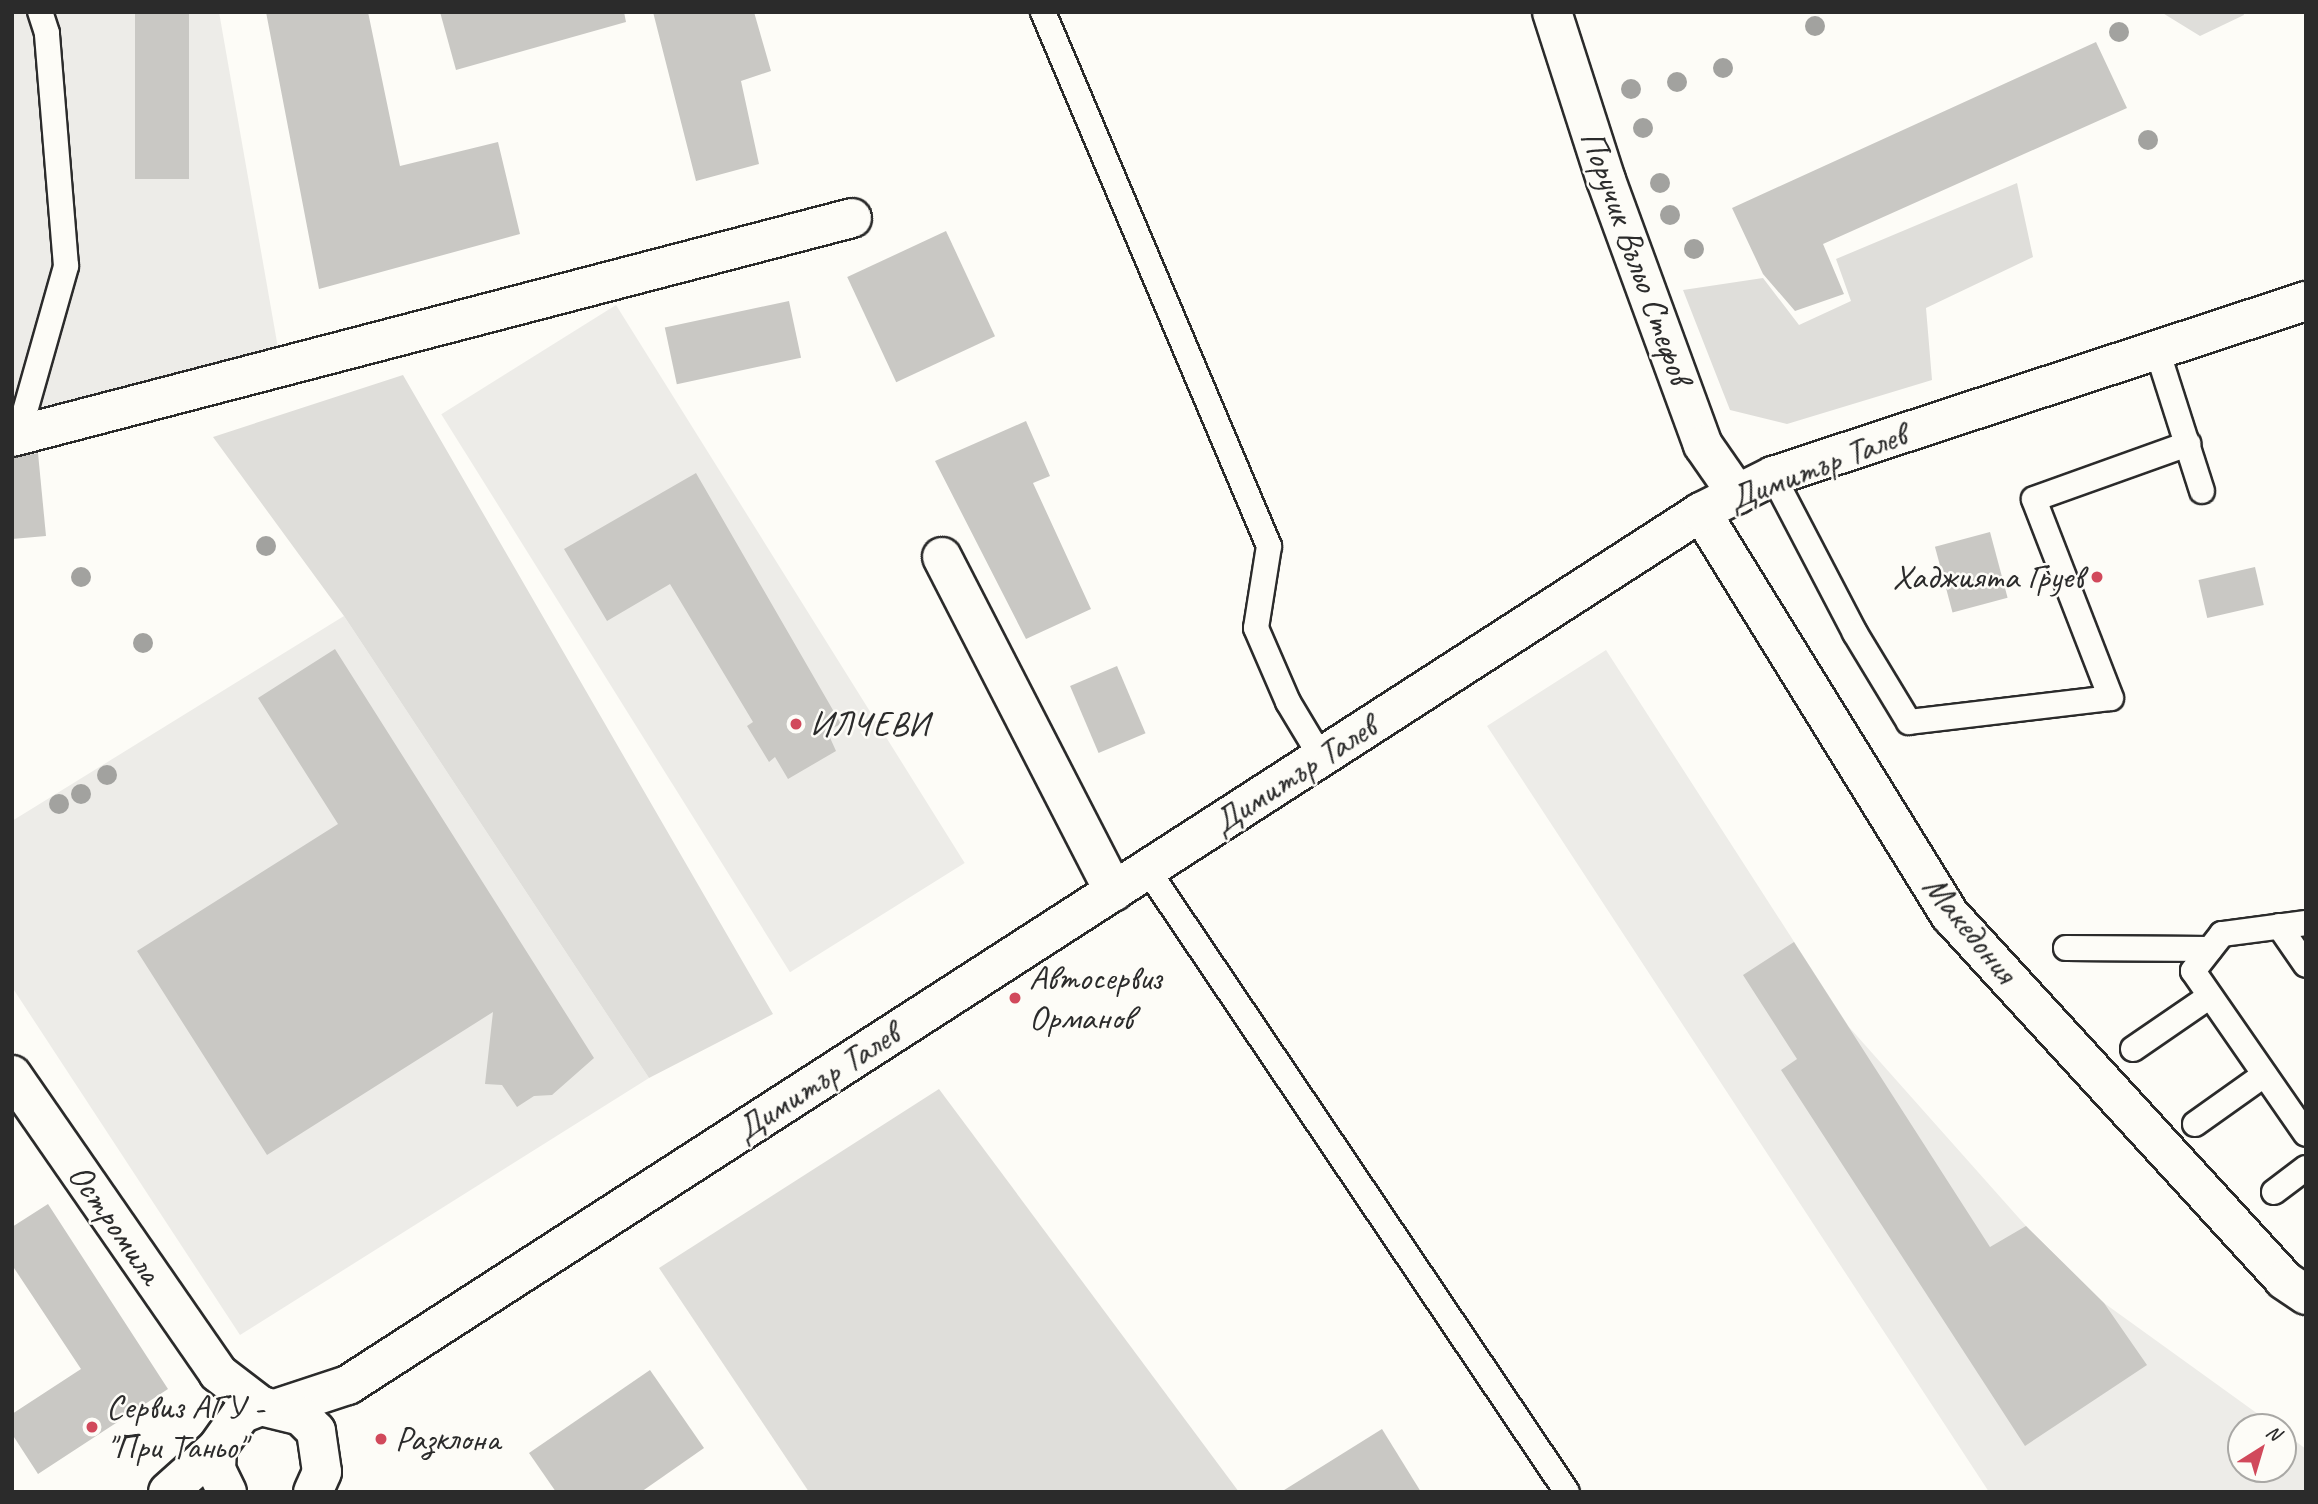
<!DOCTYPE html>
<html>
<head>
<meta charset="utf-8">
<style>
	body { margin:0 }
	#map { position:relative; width:2318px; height:1504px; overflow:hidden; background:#fdfcf7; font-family:Caveat,sans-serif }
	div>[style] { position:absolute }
	.built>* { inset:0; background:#edece8; transform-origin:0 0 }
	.green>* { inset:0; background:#dfdeda }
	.building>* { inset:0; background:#c9c8c4; transform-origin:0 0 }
	.roads { filter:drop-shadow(2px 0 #2b2b2b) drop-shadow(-2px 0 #2b2b2b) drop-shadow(0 2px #2b2b2b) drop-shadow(0 -2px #2b2b2b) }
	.service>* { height:24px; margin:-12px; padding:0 12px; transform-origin:12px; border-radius:12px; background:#fdfcf7 }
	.minor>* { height:38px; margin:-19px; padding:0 19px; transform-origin:19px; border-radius:19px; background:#fdfcf7 }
	.tertiary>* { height:38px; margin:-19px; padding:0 19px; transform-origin:19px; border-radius:19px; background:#fdfcf7 }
	.trees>* { width:20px; height:20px; margin:-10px; border-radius:50%; background:#a2a29f }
	.dots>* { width:19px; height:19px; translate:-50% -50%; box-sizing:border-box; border:4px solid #fdfcf7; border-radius:50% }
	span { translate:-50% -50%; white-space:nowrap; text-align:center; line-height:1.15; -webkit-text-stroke:5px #fdfcf7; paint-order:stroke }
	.street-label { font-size:35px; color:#2b2b2b }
	.poi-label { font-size:35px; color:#2b2b2b }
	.right { translate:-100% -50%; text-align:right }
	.left { translate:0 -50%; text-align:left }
	.frame { position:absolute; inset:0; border:14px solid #2b2b2b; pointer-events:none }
	.north { position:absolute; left:2227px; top:1413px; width:70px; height:70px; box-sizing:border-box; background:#fdfcf7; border:2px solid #a9a8a5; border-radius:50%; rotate:37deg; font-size:19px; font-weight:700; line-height:28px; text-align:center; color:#2b2b2b }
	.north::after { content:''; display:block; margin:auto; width:24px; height:32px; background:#d1495b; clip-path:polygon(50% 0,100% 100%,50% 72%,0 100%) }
</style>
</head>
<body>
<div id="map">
	<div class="built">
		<i style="clip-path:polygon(12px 12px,219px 12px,278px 348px,121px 398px,12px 416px)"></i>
		<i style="left:616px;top:305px;width:658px;height:206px;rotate:58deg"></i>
		<i style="clip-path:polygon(344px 616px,649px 1078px,240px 1335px,12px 987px,12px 821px)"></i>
		<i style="clip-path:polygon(1606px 650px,1849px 1027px,2026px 1226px,2104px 1303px,2276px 1427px,2241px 1427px,2241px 1469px,2283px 1469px,2283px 1432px,2306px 1449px,2306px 1492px,1989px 1492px,1487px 726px)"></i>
	</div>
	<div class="green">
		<i style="clip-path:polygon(2161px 12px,2243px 12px,2244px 15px,2200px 36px)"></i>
		<i style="clip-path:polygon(2017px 183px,2033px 257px,1926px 308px,1932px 380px,1787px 424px,1730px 410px,1683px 290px,1763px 278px,1799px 325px,1851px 301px,1836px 259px)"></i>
		<i style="clip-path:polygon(403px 375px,773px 1014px,649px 1078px,344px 616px,213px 437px)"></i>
		<i style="clip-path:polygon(939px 1089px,1239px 1492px,809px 1492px,659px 1268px)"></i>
	</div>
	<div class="building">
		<i style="left:135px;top:12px;width:54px;height:167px"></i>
		<i style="clip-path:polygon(266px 12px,368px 12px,400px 166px,498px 142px,520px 234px,319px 289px)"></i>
		<i style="clip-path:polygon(440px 12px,624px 12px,626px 22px,456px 70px)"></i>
		<i style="clip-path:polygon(653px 12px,754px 12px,771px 71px,741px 81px,759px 164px,696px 181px)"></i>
		<i style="clip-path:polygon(2096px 42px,2127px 108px,1823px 244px,1844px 294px,1795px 311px,1763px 274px,1732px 208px)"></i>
		<i style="left:946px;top:231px;width:116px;height:109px;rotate:65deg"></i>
		<i style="left:789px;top:301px;width:58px;height:127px;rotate:78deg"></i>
		<i style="clip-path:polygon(1026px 421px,1050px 476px,1033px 483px,1091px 609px,1026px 639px,935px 461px)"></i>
		<i style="clip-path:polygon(38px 453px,46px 536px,12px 539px,12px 458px)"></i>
		<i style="clip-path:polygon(696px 473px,841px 724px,827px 731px,836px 751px,788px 779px,775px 757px,769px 762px,747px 726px,753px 722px,670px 584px,607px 621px,564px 549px)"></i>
		<i style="left:1990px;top:532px;width:68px;height:57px;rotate:75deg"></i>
		<i style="left:2255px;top:567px;width:39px;height:58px;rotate:77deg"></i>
		<i style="clip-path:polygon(335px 649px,594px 1058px,552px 1095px,534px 1096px,517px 1107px,502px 1085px,485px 1084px,493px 1012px,267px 1155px,137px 951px,338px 824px,258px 698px)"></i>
		<i style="left:1117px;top:666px;width:73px;height:51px;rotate:67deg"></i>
		<i style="clip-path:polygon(1794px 942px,1990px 1247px,2026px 1226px,2104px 1303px,2147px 1365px,2025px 1446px,1781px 1070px,1797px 1059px,1743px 975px)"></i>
		<i style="clip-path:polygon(48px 1204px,168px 1389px,38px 1474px,12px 1434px,12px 1414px,81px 1369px,12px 1265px,12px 1227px)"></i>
		<i style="clip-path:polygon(650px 1370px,704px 1448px,641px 1492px,556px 1492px,529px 1453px)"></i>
		<i style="clip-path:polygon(1382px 1429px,1421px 1492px,1281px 1492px)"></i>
	</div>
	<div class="roads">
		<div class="service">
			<i style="left:1043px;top:12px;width:580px;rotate:67.06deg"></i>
			<i style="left:1269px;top:546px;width:83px;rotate:99deg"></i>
			<i style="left:1256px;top:628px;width:81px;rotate:66.6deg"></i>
			<i style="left:1288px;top:702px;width:64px;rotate:59deg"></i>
			<i style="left:2157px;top:350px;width:148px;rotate:72.3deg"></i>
			<i style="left:18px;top:436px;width:177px;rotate:-74.2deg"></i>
			<i style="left:66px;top:266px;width:234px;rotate:-94.7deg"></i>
			<i style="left:47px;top:33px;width:22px;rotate:-108deg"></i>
			<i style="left:1773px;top:476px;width:177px;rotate:62.4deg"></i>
			<i style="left:1855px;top:633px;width:104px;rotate:58.8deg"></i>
			<i style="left:1909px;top:722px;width:203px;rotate:-6.8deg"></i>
			<i style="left:2111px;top:698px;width:213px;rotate:-111.2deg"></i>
			<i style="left:2034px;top:499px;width:164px;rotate:-19.7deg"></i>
			<i style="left:1147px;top:869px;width:751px;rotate:56.01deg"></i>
			<i style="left:2306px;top:923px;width:85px;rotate:172.5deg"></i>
			<i style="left:2222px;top:934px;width:47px;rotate:128.1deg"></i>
			<i style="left:2193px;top:971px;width:198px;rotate:55.3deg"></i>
			<i style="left:2279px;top:926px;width:47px;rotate:55.3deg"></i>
			<i style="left:2066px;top:948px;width:144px;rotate:0.4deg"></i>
			<i style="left:2133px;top:1049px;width:93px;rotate:-34.5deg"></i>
			<i style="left:2195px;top:1124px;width:85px;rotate:-35.4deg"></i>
			<i style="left:2274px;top:1192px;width:40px;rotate:-37deg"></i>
		</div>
		<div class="minor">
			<i style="left:1552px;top:12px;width:176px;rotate:72.2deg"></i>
			<i style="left:1606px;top:180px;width:282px;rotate:69.9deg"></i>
			<i style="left:1703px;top:445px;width:60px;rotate:55.2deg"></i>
			<i style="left:12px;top:437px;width:868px;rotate:-14.61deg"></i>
			<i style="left:1701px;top:512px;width:475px;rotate:58.3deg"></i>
			<i style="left:1951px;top:916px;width:493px;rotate:47.5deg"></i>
			<i style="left:2284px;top:1280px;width:27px;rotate:34deg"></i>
			<i style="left:942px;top:557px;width:376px;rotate:62.8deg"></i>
			<i style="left:12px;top:1075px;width:362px;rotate:55.3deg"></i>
			<i style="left:218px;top:1373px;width:54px;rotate:37.5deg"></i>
		</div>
		<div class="tertiary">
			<i style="left:281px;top:1407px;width:71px;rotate:-18.2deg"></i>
			<i style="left:348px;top:1385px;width:1610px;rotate:-32.83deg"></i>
			<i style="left:1701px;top:512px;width:80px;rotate:-26.6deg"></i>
			<i style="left:1773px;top:476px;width:561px;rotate:-18.18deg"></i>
			<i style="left:168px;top:1492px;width:66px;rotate:-41.9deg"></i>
			<i style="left:227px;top:1492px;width:25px;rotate:-116deg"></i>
			<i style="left:216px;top:1469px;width:21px;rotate:-87deg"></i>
			<i style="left:217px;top:1448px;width:42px;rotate:-54.8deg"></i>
			<i style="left:241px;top:1414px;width:22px;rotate:-22deg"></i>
			<i style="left:261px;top:1406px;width:41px;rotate:14deg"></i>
			<i style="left:301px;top:1416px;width:21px;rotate:45deg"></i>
			<i style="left:316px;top:1431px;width:41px;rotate:81.7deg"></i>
			<i style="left:322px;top:1472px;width:22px;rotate:114deg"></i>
		</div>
	</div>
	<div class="trees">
		<i style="left:1815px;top:26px"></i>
		<i style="left:2119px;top:32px"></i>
		<i style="left:1723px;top:68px"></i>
		<i style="left:1677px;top:82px"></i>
		<i style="left:1631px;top:89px"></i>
		<i style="left:1643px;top:128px"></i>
		<i style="left:2148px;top:140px"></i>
		<i style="left:1660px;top:183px"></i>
		<i style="left:1670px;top:215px"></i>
		<i style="left:1694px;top:249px"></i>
		<i style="left:266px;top:546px"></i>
		<i style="left:81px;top:577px"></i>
		<i style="left:143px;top:643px"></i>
		<i style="left:107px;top:775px"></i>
		<i style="left:81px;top:794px"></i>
		<i style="left:59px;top:804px"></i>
	</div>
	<div class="dots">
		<i style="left:2097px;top:577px;background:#d1495b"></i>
		<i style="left:796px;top:724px;background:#d1495b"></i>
		<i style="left:1015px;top:998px;background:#d1495b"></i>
		<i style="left:92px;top:1427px;background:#d1495b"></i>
		<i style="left:381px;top:1439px;background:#d1495b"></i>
	</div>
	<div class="street-label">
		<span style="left:1636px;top:257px;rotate:70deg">Поручик Въльо Стефов</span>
		<span style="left:1817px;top:467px;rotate:-21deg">Димитър Талев</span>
		<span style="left:1294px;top:775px;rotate:-33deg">Димитър Талев</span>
		<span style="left:1970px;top:929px;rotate:51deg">Македония</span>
		<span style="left:817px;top:1082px;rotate:-33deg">Димитър Талев</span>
		<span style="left:115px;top:1224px;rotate:55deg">Остромила</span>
	</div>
	<div class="poi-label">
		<span class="right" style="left:2083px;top:577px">Хаджията Груев</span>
		<span class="left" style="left:810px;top:724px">ИЛЧЕВИ</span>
		<span class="left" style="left:1029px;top:998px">Автосервиз<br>Орманов</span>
		<span class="left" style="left:106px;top:1427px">Сервиз АГУ -<br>"При Таньо"</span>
		<span class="left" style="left:395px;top:1439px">Разклона</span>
	</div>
	<div class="frame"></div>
	<div class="north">N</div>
</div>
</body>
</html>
